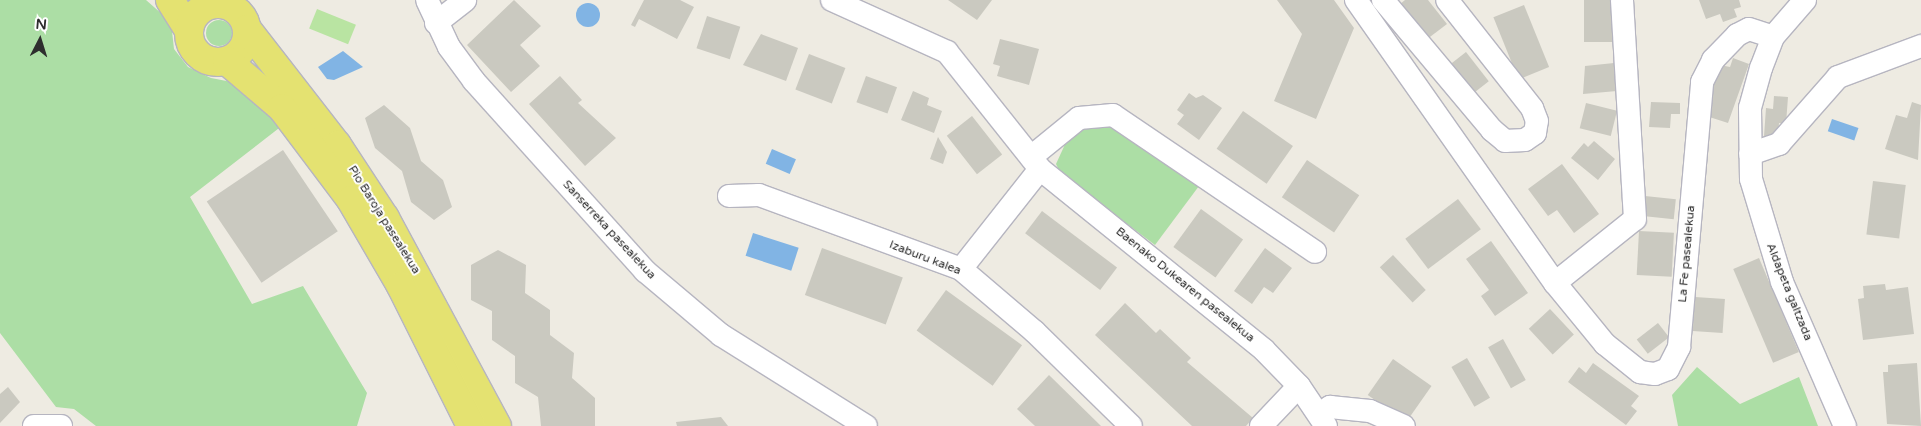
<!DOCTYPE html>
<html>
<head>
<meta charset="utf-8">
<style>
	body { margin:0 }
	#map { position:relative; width:1921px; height:426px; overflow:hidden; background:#eeebe2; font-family:"Varela Round",sans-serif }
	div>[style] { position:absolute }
	.green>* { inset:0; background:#acdea5 }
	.round { border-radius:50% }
	.pitch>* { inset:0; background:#b9e4a2; transform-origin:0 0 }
	.water>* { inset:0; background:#81b4e4; transform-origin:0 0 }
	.building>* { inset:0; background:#cac9c0; transform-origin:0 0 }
	.roads { filter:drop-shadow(1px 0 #b6b5c0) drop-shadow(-1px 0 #b6b5c0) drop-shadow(0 1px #b6b5c0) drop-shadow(0 -1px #b6b5c0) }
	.minor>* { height:22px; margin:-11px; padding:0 11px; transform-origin:11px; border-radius:11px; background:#fff }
	.major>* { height:28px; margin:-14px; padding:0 14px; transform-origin:14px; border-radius:14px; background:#e4e271 }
	.major>.ring { margin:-14px; padding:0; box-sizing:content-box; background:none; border:28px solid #e4e271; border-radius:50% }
	span { translate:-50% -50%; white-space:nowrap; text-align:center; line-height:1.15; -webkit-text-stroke:4px #fff; paint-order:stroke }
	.street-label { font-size:12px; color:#2e2e2e }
	.north { position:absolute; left:15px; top:15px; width:50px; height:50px; -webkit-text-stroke:4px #fff; paint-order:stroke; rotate:5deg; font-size:14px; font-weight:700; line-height:20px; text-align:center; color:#2e2e2e }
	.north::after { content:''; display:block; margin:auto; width:18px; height:22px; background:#2e2e2e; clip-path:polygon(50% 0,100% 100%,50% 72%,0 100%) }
</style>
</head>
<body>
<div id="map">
	<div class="green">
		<i style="clip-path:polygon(0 0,146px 0,171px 22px,174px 49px,188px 67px,211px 78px,247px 85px,283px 125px,190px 197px,252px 304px,303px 286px,367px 393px,357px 426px,96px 426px,74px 409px,56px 407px,0 333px)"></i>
		<i class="round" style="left:206px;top:20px;width:26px;height:26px"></i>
		<i style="clip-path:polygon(1100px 125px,1113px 127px,1199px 186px,1155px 245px,1061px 174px,1056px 164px,1067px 140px,1080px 130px)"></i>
		<i style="clip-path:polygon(1697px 367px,1740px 404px,1799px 377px,1818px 426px,1678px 426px,1672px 395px)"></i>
	</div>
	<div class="pitch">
		<i style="left:317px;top:9px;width:42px;height:21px;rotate:22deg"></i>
	</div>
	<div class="water">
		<i class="round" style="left:576px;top:3px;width:24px;height:24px"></i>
		<i style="clip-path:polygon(343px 51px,363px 67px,334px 80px,327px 79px,318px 67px)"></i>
		<i style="left:1832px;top:119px;width:28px;height:13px;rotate:19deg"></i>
		<i style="left:772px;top:149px;width:26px;height:16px;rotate:23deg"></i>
		<i style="left:753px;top:233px;width:48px;height:24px;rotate:18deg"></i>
	</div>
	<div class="building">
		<i style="clip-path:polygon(514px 0,541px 26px,520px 45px,540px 66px,511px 92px,467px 45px)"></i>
		<i style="clip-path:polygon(644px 0,680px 0,694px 7px,677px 39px,639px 19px,635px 27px,631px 25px)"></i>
		<i style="clip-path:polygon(948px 0,992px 0,977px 20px)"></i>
		<i style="clip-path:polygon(1277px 0,1334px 0,1354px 28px,1316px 119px,1274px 101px,1302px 34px)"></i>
		<i style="clip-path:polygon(1405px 0,1428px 0,1447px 24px,1422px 43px,1394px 9px)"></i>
		<i style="left:1584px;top:0;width:29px;height:42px"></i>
		<i style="clip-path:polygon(1699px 0,1739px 0,1741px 7px,1734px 9px,1737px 17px,1723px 22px,1720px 14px,1706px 19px)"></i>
		<i style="left:1524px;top:5px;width:67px;height:33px;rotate:68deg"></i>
		<i style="left:707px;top:16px;width:35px;height:34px;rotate:18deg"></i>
		<i style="clip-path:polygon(761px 34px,798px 48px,786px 81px,743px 65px)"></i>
		<i style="clip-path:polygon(1000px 39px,1039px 49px,1029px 85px,997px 76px,1000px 66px,993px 64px)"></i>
		<i style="left:1466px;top:52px;width:37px;height:26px;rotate:52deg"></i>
		<i style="left:809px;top:54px;width:39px;height:38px;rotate:21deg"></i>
		<i style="clip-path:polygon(1733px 58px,1749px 64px,1728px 123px,1700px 114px,1720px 65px,1730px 67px)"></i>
		<i style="clip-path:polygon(1614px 63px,1617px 91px,1583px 94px,1585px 66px)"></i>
		<i style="clip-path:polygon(560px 76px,582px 100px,578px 103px,616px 138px,585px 166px,529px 104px)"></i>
		<i style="left:866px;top:76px;width:33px;height:28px;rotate:20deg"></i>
		<i style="clip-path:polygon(913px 91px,929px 98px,927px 105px,942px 111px,934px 133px,901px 120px)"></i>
		<i style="clip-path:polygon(1189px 93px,1196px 98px,1203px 95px,1222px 108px,1199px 140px,1177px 124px,1184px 115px,1177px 110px)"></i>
		<i style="clip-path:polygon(1774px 96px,1788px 97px,1786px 124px,1779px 123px,1778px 137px,1764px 136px,1766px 108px,1773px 109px)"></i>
		<i style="clip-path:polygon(1651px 102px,1680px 103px,1680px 114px,1671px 114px,1670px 128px,1649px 127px)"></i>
		<i style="clip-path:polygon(1912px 102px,1921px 105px,1918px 160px,1885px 149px,1896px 115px,1907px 118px)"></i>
		<i style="left:1586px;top:103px;width:32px;height:26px;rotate:14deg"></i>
		<i style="clip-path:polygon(384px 105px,410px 128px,421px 161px,443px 180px,452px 207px,434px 220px,411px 202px,402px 171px,375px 148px,365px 118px)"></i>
		<i style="left:1243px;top:111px;width:61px;height:46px;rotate:35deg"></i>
		<i style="left:972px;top:116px;width:49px;height:32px;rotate:52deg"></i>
		<i style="clip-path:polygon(938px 137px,947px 152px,943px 164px,930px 159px)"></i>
		<i style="clip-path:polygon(1594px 141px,1615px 159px,1598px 180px,1571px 158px,1584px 143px,1588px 147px)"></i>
		<i style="left:283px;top:150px;width:98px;height:92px;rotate:56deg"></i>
		<i style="left:1307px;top:160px;width:63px;height:45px;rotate:34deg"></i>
		<i style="clip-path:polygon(1562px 164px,1599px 214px,1574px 233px,1557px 210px,1548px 216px,1528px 189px)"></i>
		<i style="left:1873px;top:181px;width:33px;height:54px;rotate:7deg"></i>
		<i style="left:1645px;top:196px;width:31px;height:20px;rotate:6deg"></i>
		<i style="left:1458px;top:199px;width:38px;height:66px;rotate:53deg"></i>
		<i style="left:1201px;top:209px;width:52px;height:47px;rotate:36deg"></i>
		<i style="left:1042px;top:211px;width:94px;height:28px;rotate:37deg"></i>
		<i style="left:1639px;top:231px;width:35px;height:44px;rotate:3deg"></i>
		<i style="clip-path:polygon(1491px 241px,1528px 293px,1495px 316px,1481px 296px,1489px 290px,1466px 259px)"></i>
		<i style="left:822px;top:248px;width:86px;height:50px;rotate:20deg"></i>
		<i style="clip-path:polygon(1265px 248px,1292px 268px,1273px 293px,1264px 287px,1252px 304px,1234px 291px)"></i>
		<i style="clip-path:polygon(498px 250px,526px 265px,525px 293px,550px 310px,550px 335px,574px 353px,572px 378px,595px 398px,595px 426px,541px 426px,538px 397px,515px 383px,515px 356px,492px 340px,492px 311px,471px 300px,471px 265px)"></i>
		<i style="left:1393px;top:255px;width:48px;height:18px;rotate:47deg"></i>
		<i style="left:1759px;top:258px;width:102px;height:28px;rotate:67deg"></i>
		<i style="clip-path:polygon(1885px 284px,1886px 290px,1908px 287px,1914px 334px,1863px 340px,1858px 299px,1864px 298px,1863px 286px)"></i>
		<i style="left:946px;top:290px;width:94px;height:50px;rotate:36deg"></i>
		<i style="left:1695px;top:297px;width:30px;height:34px;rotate:4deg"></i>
		<i style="clip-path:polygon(1125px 303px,1156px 333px,1160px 329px,1191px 358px,1187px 362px,1253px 418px,1246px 426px,1192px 426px,1095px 335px)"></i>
		<i style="left:1550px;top:309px;width:35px;height:29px;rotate:47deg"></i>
		<i style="left:1658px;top:323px;width:18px;height:27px;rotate:52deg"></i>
		<i style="left:1503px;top:339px;width:47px;height:17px;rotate:61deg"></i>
		<i style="left:1467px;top:358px;width:46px;height:18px;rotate:60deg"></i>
		<i style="left:1393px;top:359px;width:47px;height:44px;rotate:35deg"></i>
		<i style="clip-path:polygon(1593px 363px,1639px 396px,1631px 406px,1637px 411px,1626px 425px,1568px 382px,1579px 367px,1586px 373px)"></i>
		<i style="clip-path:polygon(1917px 363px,1921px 426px,1887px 424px,1883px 372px,1888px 372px,1888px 365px)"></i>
		<i style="clip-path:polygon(1049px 375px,1101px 426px,1035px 426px,1017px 409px)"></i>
		<i style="clip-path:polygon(8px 387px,20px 402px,0 423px,0 394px)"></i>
		<i style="clip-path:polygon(721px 417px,728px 426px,677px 426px,676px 422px)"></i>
	</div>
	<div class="roads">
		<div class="minor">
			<i style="left:427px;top:0;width:52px;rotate:64.9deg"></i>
			<i style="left:449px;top:47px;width:42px;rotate:53.7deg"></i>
			<i style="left:474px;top:81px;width:256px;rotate:48deg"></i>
			<i style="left:645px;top:271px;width:99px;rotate:40.1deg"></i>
			<i style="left:721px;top:335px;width:171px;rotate:32.1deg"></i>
			<i style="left:832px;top:0;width:126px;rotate:24.3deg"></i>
			<i style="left:947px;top:52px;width:149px;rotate:51.5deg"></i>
			<i style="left:1040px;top:169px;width:288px;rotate:38.9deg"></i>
			<i style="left:1264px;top:350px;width:50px;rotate:45.8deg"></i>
			<i style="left:1299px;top:386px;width:48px;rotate:56deg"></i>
			<i style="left:1356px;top:0;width:346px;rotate:54.9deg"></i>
			<i style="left:1555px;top:283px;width:79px;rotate:50.7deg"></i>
			<i style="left:1605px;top:344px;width:45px;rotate:38.7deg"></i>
			<i style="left:1640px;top:372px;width:15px;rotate:8deg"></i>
			<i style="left:1655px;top:374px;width:14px;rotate:-21deg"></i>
			<i style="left:1668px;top:369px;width:25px;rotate:-63deg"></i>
			<i style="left:1679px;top:347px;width:266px;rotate:-85deg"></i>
			<i style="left:1702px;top:82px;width:25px;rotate:-63deg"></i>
			<i style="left:1713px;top:60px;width:35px;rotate:-46deg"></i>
			<i style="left:1737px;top:35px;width:13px;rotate:-27deg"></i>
			<i style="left:1749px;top:29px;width:25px;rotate:18deg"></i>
			<i style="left:1383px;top:0;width:170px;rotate:50deg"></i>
			<i style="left:1492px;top:130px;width:17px;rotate:40deg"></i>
			<i style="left:1505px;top:141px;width:20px;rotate:-3deg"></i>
			<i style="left:1525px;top:140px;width:12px;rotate:-35deg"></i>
			<i style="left:1535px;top:133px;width:12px;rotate:-81deg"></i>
			<i style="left:1537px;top:121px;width:14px;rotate:-111deg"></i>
			<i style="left:1532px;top:108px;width:137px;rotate:-128.2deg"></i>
			<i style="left:1805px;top:0;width:49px;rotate:130.9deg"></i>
			<i style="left:1773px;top:37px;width:33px;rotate:111deg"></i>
			<i style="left:1761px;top:68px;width:41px;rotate:105.4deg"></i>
			<i style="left:1750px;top:108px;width:71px;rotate:89.2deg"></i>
			<i style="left:1751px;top:179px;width:108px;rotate:73.2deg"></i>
			<i style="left:1782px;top:282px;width:157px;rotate:66.4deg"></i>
			<i style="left:436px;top:23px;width:37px;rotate:-38deg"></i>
			<i style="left:1750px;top:154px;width:31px;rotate:-19deg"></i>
			<i style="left:1779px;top:144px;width:89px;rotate:-48.6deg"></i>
			<i style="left:1838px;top:77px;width:89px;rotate:-20.5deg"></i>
			<i style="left:1031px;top:157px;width:62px;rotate:-39.1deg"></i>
			<i style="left:1079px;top:118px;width:34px;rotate:-5deg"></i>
			<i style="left:1113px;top:115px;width:244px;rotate:34.1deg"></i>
			<i style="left:729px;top:196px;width:30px;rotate:-2deg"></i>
			<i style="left:759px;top:195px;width:215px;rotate:20.1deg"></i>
			<i style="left:961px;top:269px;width:97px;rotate:40.4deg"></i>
			<i style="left:1035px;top:332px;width:134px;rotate:44.4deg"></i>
			<i style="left:961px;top:269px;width:127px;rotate:-51.7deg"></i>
			<i style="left:1555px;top:283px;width:102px;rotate:-38.7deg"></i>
			<i style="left:1635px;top:219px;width:219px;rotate:-93.4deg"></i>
			<i style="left:1319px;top:415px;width:14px;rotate:-36deg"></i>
			<i style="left:1330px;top:407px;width:40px;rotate:5.7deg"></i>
			<i style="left:1370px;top:411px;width:37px;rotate:24deg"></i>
			<i style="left:34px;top:426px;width:27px"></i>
			<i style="left:1261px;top:426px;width:55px;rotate:-46.5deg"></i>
		</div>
		<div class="major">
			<i style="left:170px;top:0;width:36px;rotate:58deg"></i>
			<i class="ring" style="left:189px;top:4px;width:30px;height:30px"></i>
			<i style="left:247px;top:29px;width:147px;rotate:52.2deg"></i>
			<i style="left:337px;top:145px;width:87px;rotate:56.7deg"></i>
			<i style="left:385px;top:218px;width:236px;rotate:61.7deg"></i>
			<i style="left:227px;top:61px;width:72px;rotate:40.5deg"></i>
			<i style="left:282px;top:108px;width:115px;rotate:53.1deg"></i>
			<i style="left:351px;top:200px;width:99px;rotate:59.8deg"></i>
			<i style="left:401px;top:286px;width:157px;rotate:63.4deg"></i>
		</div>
	</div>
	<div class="street-label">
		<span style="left:384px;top:220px;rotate:58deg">Pio Baroja pasealekua</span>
		<span style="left:609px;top:230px;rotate:47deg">Sanserreka pasealekua</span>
		<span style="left:1687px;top:254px;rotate:-85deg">La Fe pasealekua</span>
		<span style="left:925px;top:258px;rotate:21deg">Izaburu kalea</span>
		<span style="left:1185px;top:285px;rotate:39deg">Baenako Dukearen pasealekua</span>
		<span style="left:1789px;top:292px;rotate:68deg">Aldapeta galtzada</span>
	</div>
	<div class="north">N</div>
</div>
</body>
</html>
